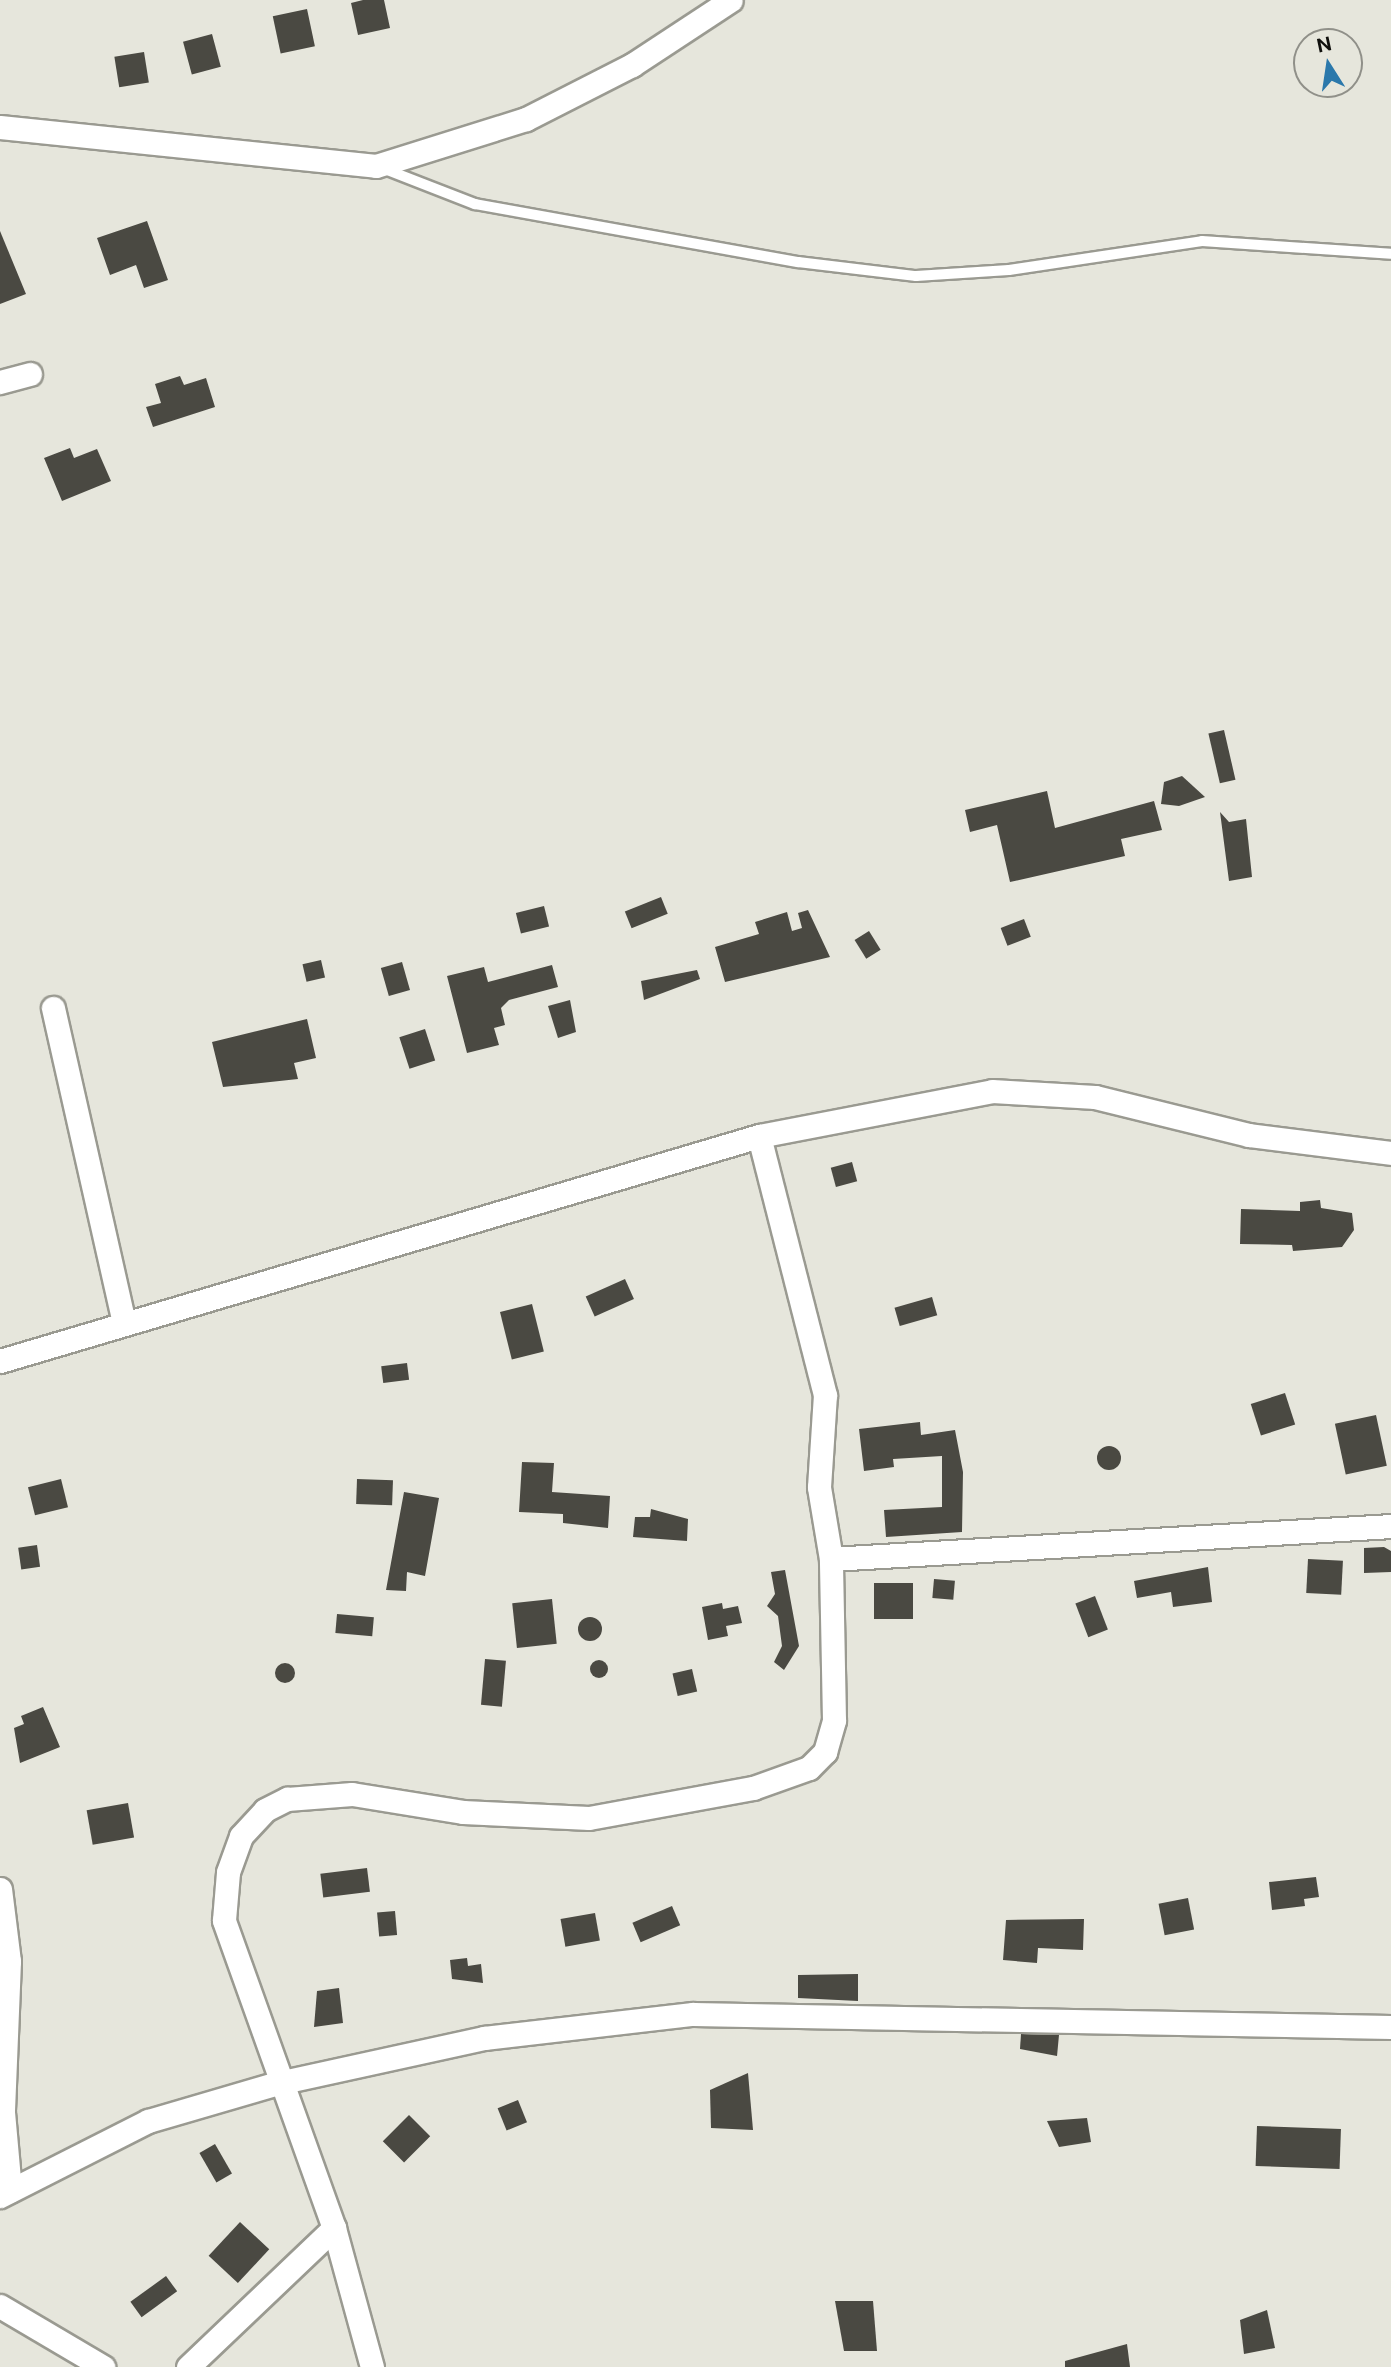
<!DOCTYPE html>
<html>
<head>
<meta charset="utf-8">
<style>
	body { margin:0 }
	#map { position:relative; width:1391px; height:2367px; overflow:hidden; background:#e6e6dc; font-family:"Public Sans",sans-serif }
	div>[style] { position:absolute }
	.building>* { inset:0; background:#4a4942; transform-origin:0 0 }
	.round { border-radius:50% }
	.roads { filter:drop-shadow(2px 0 #9a9a91) drop-shadow(-2px 0 #9a9a91) drop-shadow(0 2px #9a9a91) drop-shadow(0 -2px #9a9a91) }
	.lane>* { height:10px; margin:-5px; padding:0 5px; transform-origin:5px; border-radius:5px; background:#fff }
	.street>* { height:23px; margin:-11.5px; padding:0 11.5px; transform-origin:11.5px; border-radius:11.5px; background:#fff }
	span { translate:-50% -50%; white-space:nowrap; text-align:center; line-height:1.15; -webkit-text-stroke:7px #e6e6dc; paint-order:stroke }
	.north { position:absolute; left:1293px; top:28px; width:70px; height:70px; box-sizing:border-box; background:#e6e6dc; border:2px solid #909089; border-radius:50%; rotate:348deg; font-size:19px; font-weight:700; line-height:28px; text-align:center; color:#10100d }
	.north::after { content:''; display:block; margin:auto; width:24px; height:32px; background:#2b78ab; clip-path:polygon(50% 0,100% 100%,50% 72%,0 100%) }
</style>
</head>
<body>
<div id="map">
	<div class="building">
		<i style="clip-path:polygon(363px 0,384px 0,390px 28px,358px 35px,351px 3px)"></i>
		<i style="left:307px;top:9px;width:38px;height:35px;rotate:78deg"></i>
		<i style="left:212px;top:34px;width:34px;height:30px;rotate:75deg"></i>
		<i style="left:144px;top:52px;width:31px;height:30px;rotate:81deg"></i>
		<i style="clip-path:polygon(147px 221px,168px 280px,144px 288px,136px 265px,110px 275px,97px 238px)"></i>
		<i style="clip-path:polygon(0 231px,26px 294px,0 304px)"></i>
		<i style="clip-path:polygon(180px 376px,184px 385px,206px 378px,215px 407px,153px 427px,146px 407px,161px 403px,155px 384px)"></i>
		<i style="clip-path:polygon(70px 448px,74px 458px,97px 449px,111px 481px,62px 501px,44px 458px)"></i>
		<i style="left:1224px;top:730px;width:51px;height:16px;rotate:77deg"></i>
		<i style="clip-path:polygon(1182px 776px,1205px 797px,1179px 806px,1161px 804px,1164px 782px)"></i>
		<i style="clip-path:polygon(1047px 791px,1055px 828px,1154px 801px,1162px 830px,1121px 839px,1125px 856px,1010px 882px,997px 825px,970px 832px,965px 810px)"></i>
		<i style="clip-path:polygon(1220px 812px,1229px 822px,1246px 819px,1252px 877px,1229px 881px)"></i>
		<i style="left:661px;top:897px;width:18px;height:39px;rotate:68deg"></i>
		<i style="left:544px;top:906px;width:21px;height:29px;rotate:76deg"></i>
		<i style="clip-path:polygon(808px 910px,830px 957px,725px 982px,715px 947px,759px 934px,755px 922px,787px 912px,792px 931px,802px 928px,798px 913px)"></i>
		<i style="left:1024px;top:919px;width:19px;height:25px;rotate:69deg"></i>
		<i style="left:869px;top:931px;width:22px;height:17px;rotate:58deg"></i>
		<i style="left:321px;top:960px;width:18px;height:19px;rotate:77deg"></i>
		<i style="left:402px;top:962px;width:29px;height:22px;rotate:74deg"></i>
		<i style="clip-path:polygon(552px 965px,558px 987px,509px 1000px,501px 1008px,505px 1025px,494px 1028px,499px 1045px,467px 1053px,447px 976px,484px 967px,488px 982px)"></i>
		<i style="clip-path:polygon(697px 970px,700px 979px,644px 1000px,641px 981px)"></i>
		<i style="clip-path:polygon(570px 1000px,576px 1032px,558px 1038px,548px 1006px)"></i>
		<i style="clip-path:polygon(307px 1019px,316px 1058px,294px 1063px,298px 1079px,223px 1087px,212px 1042px)"></i>
		<i style="left:425px;top:1029px;width:33px;height:27px;rotate:72deg"></i>
		<i style="left:852px;top:1162px;width:20px;height:22px;rotate:75deg"></i>
		<i style="clip-path:polygon(1320px 1200px,1321px 1208px,1352px 1213px,1354px 1230px,1342px 1247px,1293px 1251px,1292px 1245px,1240px 1244px,1241px 1209px,1300px 1211px,1300px 1202px)"></i>
		<i style="left:625px;top:1279px;width:22px;height:43px;rotate:66deg"></i>
		<i style="left:932px;top:1297px;width:19px;height:39px;rotate:74deg"></i>
		<i style="left:532px;top:1304px;width:49px;height:33px;rotate:76deg"></i>
		<i style="left:407px;top:1363px;width:17px;height:26px;rotate:83deg"></i>
		<i style="left:1285px;top:1393px;width:33px;height:36px;rotate:72deg"></i>
		<i style="left:1376px;top:1415px;width:52px;height:42px;rotate:78deg"></i>
		<i style="clip-path:polygon(920px 1422px,921px 1435px,955px 1430px,963px 1472px,962px 1532px,886px 1537px,884px 1510px,942px 1507px,942px 1456px,893px 1459px,894px 1467px,864px 1471px,859px 1429px)"></i>
		<i class="round" style="left:1097px;top:1446px;width:24px;height:24px"></i>
		<i style="clip-path:polygon(522px 1462px,554px 1463px,552px 1492px,610px 1496px,608px 1528px,563px 1523px,563px 1514px,519px 1512px)"></i>
		<i style="left:61px;top:1479px;width:29px;height:34px;rotate:76deg"></i>
		<i style="left:357px;top:1479px;width:36px;height:25px;rotate:2deg"></i>
		<i style="clip-path:polygon(404px 1492px,439px 1498px,425px 1576px,407px 1572px,406px 1591px,386px 1590px)"></i>
		<i style="clip-path:polygon(651px 1509px,688px 1519px,687px 1541px,633px 1537px,635px 1517px,650px 1517px)"></i>
		<i style="left:37px;top:1545px;width:22px;height:19px;rotate:82deg"></i>
		<i style="clip-path:polygon(1384px 1547px,1391px 1551px,1391px 1572px,1364px 1573px,1364px 1548px)"></i>
		<i style="left:1308px;top:1559px;width:35px;height:34px;rotate:3deg"></i>
		<i style="clip-path:polygon(1208px 1567px,1212px 1602px,1173px 1607px,1171px 1592px,1137px 1598px,1134px 1581px)"></i>
		<i style="clip-path:polygon(785px 1570px,799px 1646px,784px 1670px,774px 1662px,782px 1646px,778px 1616px,767px 1606px,775px 1594px,771px 1572px)"></i>
		<i style="left:934px;top:1579px;width:21px;height:19px;rotate:5deg"></i>
		<i style="left:874px;top:1583px;width:39px;height:36px"></i>
		<i style="left:1095px;top:1596px;width:36px;height:21px;rotate:69deg"></i>
		<i style="left:552px;top:1599px;width:45px;height:40px;rotate:84deg"></i>
		<i style="clip-path:polygon(722px 1603px,723px 1609px,738px 1606px,742px 1623px,726px 1626px,728px 1636px,708px 1640px,702px 1607px)"></i>
		<i style="left:337px;top:1614px;width:37px;height:19px;rotate:5deg"></i>
		<i class="round" style="left:578px;top:1617px;width:24px;height:24px"></i>
		<i style="left:485px;top:1659px;width:21px;height:46px;rotate:5deg"></i>
		<i class="round" style="left:590px;top:1660px;width:18px;height:18px"></i>
		<i class="round" style="left:275px;top:1663px;width:20px;height:20px"></i>
		<i style="left:692px;top:1669px;width:23px;height:20px;rotate:77deg"></i>
		<i style="clip-path:polygon(43px 1707px,60px 1747px,20px 1763px,14px 1728px,24px 1724px,21px 1716px)"></i>
		<i style="left:128px;top:1803px;width:35px;height:42px;rotate:80deg"></i>
		<i style="left:367px;top:1868px;width:24px;height:47px;rotate:83deg"></i>
		<i style="clip-path:polygon(1316px 1877px,1319px 1897px,1304px 1899px,1305px 1906px,1272px 1910px,1269px 1882px)"></i>
		<i style="left:1188px;top:1898px;width:32px;height:30px;rotate:79deg"></i>
		<i style="left:672px;top:1906px;width:21px;height:43px;rotate:67deg"></i>
		<i style="left:395px;top:1911px;width:24px;height:18px;rotate:85deg"></i>
		<i style="left:595px;top:1913px;width:28px;height:35px;rotate:80deg"></i>
		<i style="clip-path:polygon(1084px 1919px,1083px 1950px,1038px 1948px,1037px 1963px,1003px 1960px,1006px 1920px)"></i>
		<i style="clip-path:polygon(467px 1958px,468px 1966px,481px 1964px,483px 1983px,452px 1979px,450px 1960px)"></i>
		<i style="clip-path:polygon(858px 1974px,858px 2001px,798px 1998px,798px 1975px)"></i>
		<i style="clip-path:polygon(339px 1988px,343px 2023px,314px 2027px,317px 1991px)"></i>
		<i style="clip-path:polygon(1021px 2034px,1059px 2035px,1057px 2056px,1020px 2049px)"></i>
		<i style="clip-path:polygon(748px 2073px,753px 2130px,711px 2128px,710px 2090px)"></i>
		<i style="left:518px;top:2100px;width:24px;height:22px;rotate:68deg"></i>
		<i style="left:409px;top:2115px;width:30px;height:37px;rotate:45deg"></i>
		<i style="clip-path:polygon(1087px 2118px,1091px 2142px,1059px 2147px,1047px 2121px)"></i>
		<i style="left:1257px;top:2126px;width:84px;height:40px;rotate:2deg"></i>
		<i style="left:215px;top:2144px;width:34px;height:18px;rotate:60deg"></i>
		<i style="left:240px;top:2222px;width:40px;height:46px;rotate:43deg"></i>
		<i style="left:166px;top:2276px;width:19px;height:44px;rotate:54deg"></i>
		<i style="clip-path:polygon(835px 2301px,873px 2301px,877px 2351px,844px 2351px)"></i>
		<i style="clip-path:polygon(1267px 2310px,1275px 2348px,1244px 2354px,1240px 2320px)"></i>
		<i style="clip-path:polygon(1127px 2344px,1130px 2367px,1065px 2367px,1065px 2361px)"></i>
	</div>
	<div class="roads">
		<div class="lane">
			<i style="left:382px;top:168px;width:100px;rotate:21.2deg"></i>
			<i style="left:475px;top:204px;width:328px;rotate:10.2deg"></i>
			<i style="left:798px;top:262px;width:119px;rotate:6.8deg"></i>
			<i style="left:916px;top:276px;width:93px;rotate:-3.7deg"></i>
			<i style="left:1009px;top:270px;width:195px;rotate:-8.5deg"></i>
			<i style="left:1202px;top:241px;width:189px;rotate:3.9deg"></i>
		</div>
		<div class="street">
			<i style="left:0;top:127px;width:378px;rotate:5.9deg"></i>
			<i style="left:376px;top:166px;width:157px;rotate:-17.4deg"></i>
			<i style="left:526px;top:119px;width:119px;rotate:-27deg"></i>
			<i style="left:632px;top:65px;width:118px;rotate:-33.3deg"></i>
			<i style="left:0;top:382px;width:31px;rotate:-15deg"></i>
			<i style="left:53px;top:1008px;width:322px;rotate:77.3deg"></i>
			<i style="left:0;top:1361px;width:792px;rotate:-16.51deg"></i>
			<i style="left:759px;top:1136px;width:237px;rotate:-10.9deg"></i>
			<i style="left:992px;top:1091px;width:103px;rotate:3.3deg"></i>
			<i style="left:1095px;top:1097px;width:159px;rotate:13.9deg"></i>
			<i style="left:1249px;top:1135px;width:143px;rotate:7.2deg"></i>
			<i style="left:831px;top:1559px;width:561px;rotate:-3.37deg"></i>
			<i style="left:0;top:1889px;width:73px;rotate:82.9deg"></i>
			<i style="left:9px;top:1961px;width:151px;rotate:92.3deg"></i>
			<i style="left:3px;top:2112px;width:79px;rotate:84.9deg"></i>
			<i style="left:0;top:2196px;width:166px;rotate:-26.9deg"></i>
			<i style="left:148px;top:2121px;width:135px;rotate:-16.3deg"></i>
			<i style="left:278px;top:2083px;width:211px;rotate:-12.3deg"></i>
			<i style="left:484px;top:2038px;width:210px;rotate:-6.6deg"></i>
			<i style="left:693px;top:2014px;width:698px;rotate:1.07deg"></i>
			<i style="left:0;top:2306px;width:120px;rotate:30.6deg"></i>
			<i style="left:188px;top:2367px;width:202px;rotate:-43.6deg"></i>
			<i style="left:372px;top:2367px;width:144px;rotate:-105.3deg"></i>
			<i style="left:334px;top:2228px;width:327px;rotate:-109.7deg"></i>
			<i style="left:224px;top:1920px;width:48px;rotate:-85.2deg"></i>
			<i style="left:228px;top:1872px;width:38px;rotate:-70deg"></i>
			<i style="left:241px;top:1836px;width:35px;rotate:-47deg"></i>
			<i style="left:265px;top:1810px;width:25px;rotate:-27deg"></i>
			<i style="left:287px;top:1799px;width:65px;rotate:-4.4deg"></i>
			<i style="left:352px;top:1794px;width:112px;rotate:9.2deg"></i>
			<i style="left:463px;top:1812px;width:126px;rotate:2.7deg"></i>
			<i style="left:589px;top:1818px;width:167px;rotate:-10.4deg"></i>
			<i style="left:753px;top:1788px;width:59px;rotate:-19.7deg"></i>
			<i style="left:809px;top:1768px;width:23px;rotate:-45deg"></i>
			<i style="left:825px;top:1752px;width:33px;rotate:-74deg"></i>
			<i style="left:834px;top:1720px;width:161px;rotate:-91.1deg"></i>
			<i style="left:831px;top:1559px;width:73px;rotate:-99.5deg"></i>
			<i style="left:819px;top:1487px;width:92px;rotate:-86.3deg"></i>
			<i style="left:825px;top:1395px;width:267px;rotate:-104.3deg"></i>
		</div>
	</div>
	<div class="north">N</div>
</div>
</body>
</html>
